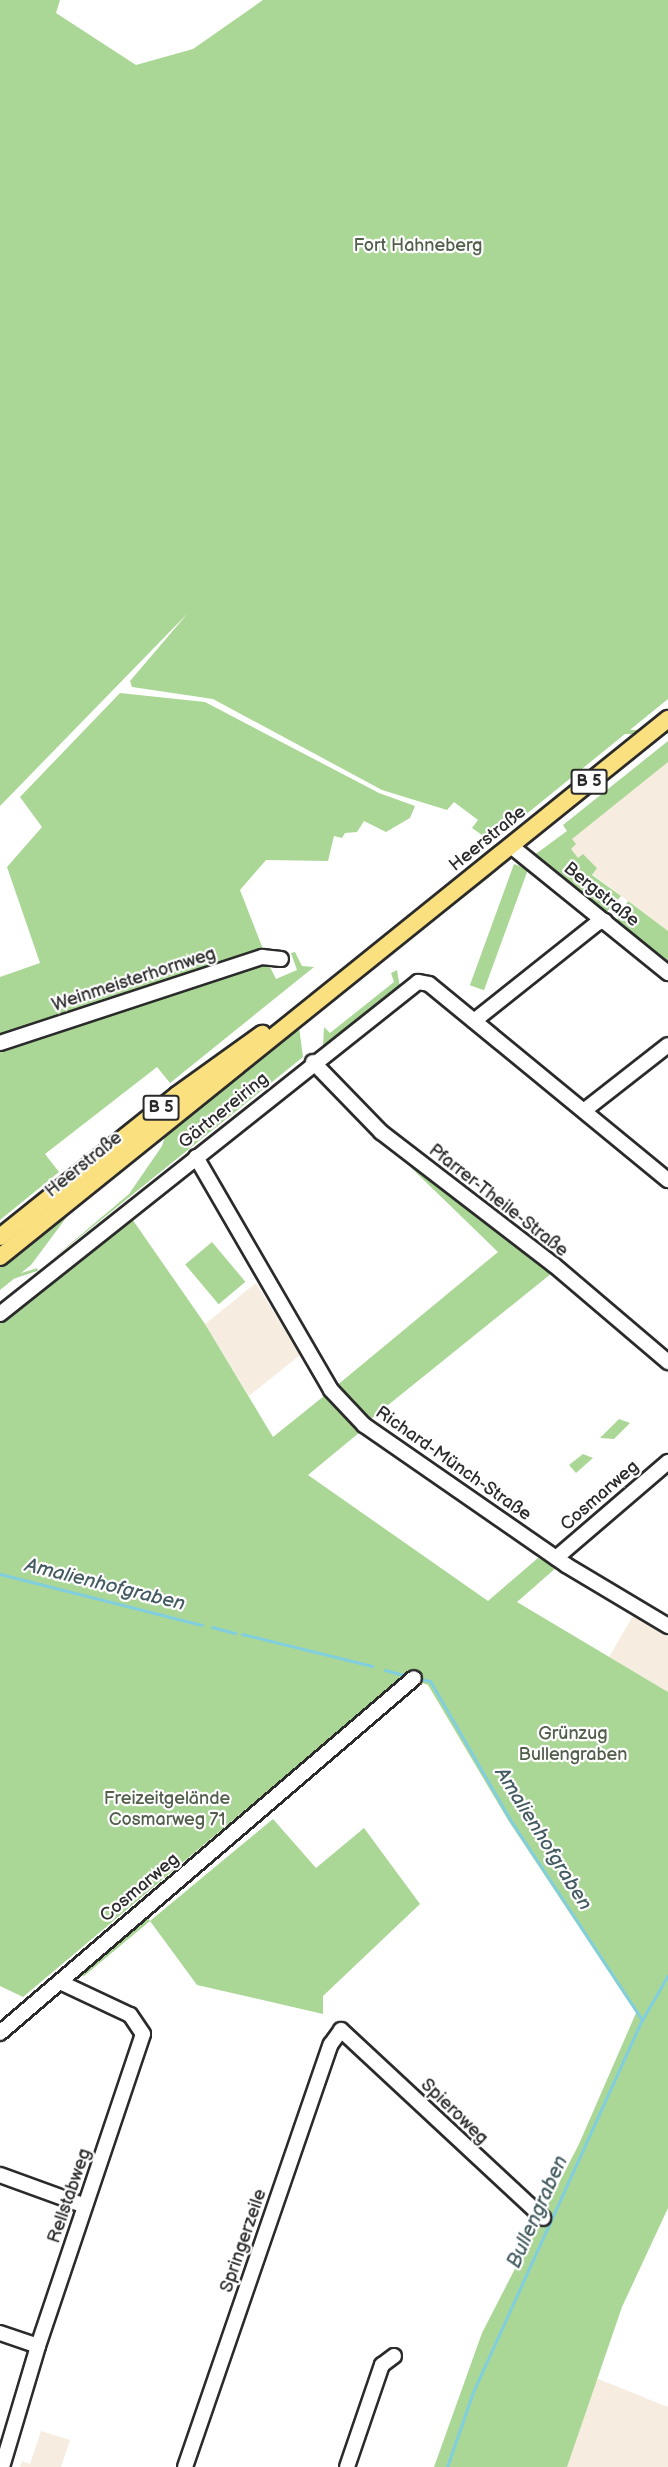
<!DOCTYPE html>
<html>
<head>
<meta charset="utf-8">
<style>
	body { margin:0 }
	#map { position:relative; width:668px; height:2467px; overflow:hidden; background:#fff; font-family:"Balsamiq Sans",sans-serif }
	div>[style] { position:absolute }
	.built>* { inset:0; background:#f6ecdf }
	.green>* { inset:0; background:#abd796; transform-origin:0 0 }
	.stream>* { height:3px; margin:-1.5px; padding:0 1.5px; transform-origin:1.5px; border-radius:1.5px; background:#80cede }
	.roads { filter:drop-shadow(2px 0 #2b2b2b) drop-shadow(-2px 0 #2b2b2b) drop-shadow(0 2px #2b2b2b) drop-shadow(0 -2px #2b2b2b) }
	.minor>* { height:14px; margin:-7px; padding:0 7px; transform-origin:7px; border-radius:7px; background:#fff }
	.major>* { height:16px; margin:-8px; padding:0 8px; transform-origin:8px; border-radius:8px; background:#fbe080 }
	span { translate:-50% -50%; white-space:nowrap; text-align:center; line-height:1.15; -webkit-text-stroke:4.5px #fff; paint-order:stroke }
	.shield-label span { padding:2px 4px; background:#fff; border:2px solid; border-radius:4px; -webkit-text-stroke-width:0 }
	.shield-label { font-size:16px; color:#2b2b2b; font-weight:700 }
	.park-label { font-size:18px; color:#515f4b }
	.street-label { font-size:18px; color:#2b2b2b }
	.water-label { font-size:20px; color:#445c61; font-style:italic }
</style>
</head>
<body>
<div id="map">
	<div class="built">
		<i style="clip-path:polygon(668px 757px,668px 931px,556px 847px)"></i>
		<i style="clip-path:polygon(256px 1283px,300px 1355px,249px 1396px,205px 1324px)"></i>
		<i style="clip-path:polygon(633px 1616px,668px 1637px,668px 1692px,609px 1657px)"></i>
		<i style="clip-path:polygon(596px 2378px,668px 2407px,668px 2467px,567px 2467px)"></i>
		<i style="clip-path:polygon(41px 2431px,70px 2440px,61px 2467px,20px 2467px,22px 2461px,30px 2464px)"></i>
	</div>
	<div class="green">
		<i style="clip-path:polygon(0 0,60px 0,56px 13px,136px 65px,193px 49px,263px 0,668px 0,668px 699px,492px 842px,472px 828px,478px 820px,454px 802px,447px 810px,382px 790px,213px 699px,132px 687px,130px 681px,188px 613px,0 806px)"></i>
		<i style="clip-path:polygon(120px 693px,205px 702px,379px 793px,415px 806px,410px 818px,386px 832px,364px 821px,357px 832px,345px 833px,342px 838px,334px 836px,328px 861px,266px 860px,240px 890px,263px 949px,0 1037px,0 977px,40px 963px,7px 867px,42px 827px,20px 797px)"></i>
		<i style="left:668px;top:730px;width:4px;height:176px;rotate:90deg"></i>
		<i style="clip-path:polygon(668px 741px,668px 762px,572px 839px,576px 844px,571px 849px,578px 858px,583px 854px,597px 868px,592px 875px,621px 896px,605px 914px,533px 856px,567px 831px,563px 825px)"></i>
		<i style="left:514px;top:864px;width:15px;height:129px;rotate:20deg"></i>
		<i style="clip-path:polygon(490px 873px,492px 875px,392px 954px,391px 953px)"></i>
		<i style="clip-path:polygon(628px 901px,668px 931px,668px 966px,615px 923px)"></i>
		<i style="clip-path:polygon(295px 952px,302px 966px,314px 967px,170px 1083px,157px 1067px,45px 1154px,59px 1172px,0 1220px,0 1050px,262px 962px,269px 965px,276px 979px,297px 970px,291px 953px)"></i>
		<i style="clip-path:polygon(397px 970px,400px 987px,323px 1047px,324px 1027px,330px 1033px,394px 982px,391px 973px)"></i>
		<i style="clip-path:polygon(299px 1027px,303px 1057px,50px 1261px,129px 1194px,162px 1146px,167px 1129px)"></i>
		<i style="clip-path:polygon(368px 1126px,552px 1273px,367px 1422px,335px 1387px,498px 1252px)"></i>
		<i style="clip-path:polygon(75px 1206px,31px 1265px,0 1290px,0 1264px)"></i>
		<i style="clip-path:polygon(130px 1216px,205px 1324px,273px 1437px,324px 1396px,360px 1432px,308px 1475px,488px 1601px,538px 1558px,557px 1567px,517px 1602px,668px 1692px,668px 2208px,622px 2307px,567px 2467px,434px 2467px,482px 2333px,579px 2144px,636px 2013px,508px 1820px,428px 1685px,404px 1676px,23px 1997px,0 1986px,0 1320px)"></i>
		<i style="left:212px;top:1242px;width:52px;height:35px;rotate:50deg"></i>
		<i style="left:37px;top:1268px;width:3px;height:48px;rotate:72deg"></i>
		<i style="clip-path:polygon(619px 1419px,630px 1423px,614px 1439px,600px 1438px)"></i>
		<i style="clip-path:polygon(583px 1454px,593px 1458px,576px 1473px,569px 1465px)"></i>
		<i style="clip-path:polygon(273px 1819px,316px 1868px,364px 1828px,420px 1904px,323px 1996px,323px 2014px,197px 1985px,150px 1921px,84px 1976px,78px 1974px,144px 1912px,150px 1921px)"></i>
	</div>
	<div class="stream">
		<i style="left:0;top:1574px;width:208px;rotate:14.2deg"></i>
		<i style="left:212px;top:1627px;width:24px;rotate:15deg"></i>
		<i style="left:242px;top:1634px;width:134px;rotate:13.8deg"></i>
		<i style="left:385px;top:1670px;width:24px;rotate:15deg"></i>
		<i style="left:419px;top:1679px;width:11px;rotate:10deg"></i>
		<i style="left:430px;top:1681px;width:158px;rotate:60deg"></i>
		<i style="left:509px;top:1818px;width:242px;rotate:56.6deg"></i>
		<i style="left:447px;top:2467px;width:79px;rotate:-70.9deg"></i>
		<i style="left:473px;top:2392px;width:409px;rotate:-65.6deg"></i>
		<i style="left:642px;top:2020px;width:52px;rotate:-60deg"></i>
	</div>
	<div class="roads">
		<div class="minor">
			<i style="left:511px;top:846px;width:202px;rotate:39deg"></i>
			<i style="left:474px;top:1021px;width:157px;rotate:-38.5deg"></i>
			<i style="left:597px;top:923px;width:8px;rotate:-14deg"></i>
			<i style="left:0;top:1043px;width:276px;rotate:-18.2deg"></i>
			<i style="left:262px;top:957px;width:19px;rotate:6deg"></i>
			<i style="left:313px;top:1062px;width:98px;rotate:45.8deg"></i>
			<i style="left:381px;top:1132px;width:218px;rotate:37.6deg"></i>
			<i style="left:554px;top:1265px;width:150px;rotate:40.4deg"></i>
			<i style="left:585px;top:1110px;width:105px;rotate:-38.1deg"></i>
			<i style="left:196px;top:1157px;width:269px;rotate:59.9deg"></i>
			<i style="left:331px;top:1390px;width:48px;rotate:46.7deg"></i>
			<i style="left:364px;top:1425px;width:246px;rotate:34.7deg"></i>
			<i style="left:566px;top:1565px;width:119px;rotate:30.9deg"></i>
			<i style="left:0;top:1314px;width:534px;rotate:-38.46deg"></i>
			<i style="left:418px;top:982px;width:11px;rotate:10deg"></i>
			<i style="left:429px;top:984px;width:309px;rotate:39.4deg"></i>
			<i style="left:556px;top:1558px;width:148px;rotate:-40.6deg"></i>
			<i style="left:0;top:2033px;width:545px;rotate:-40.61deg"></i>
			<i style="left:0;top:2175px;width:90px;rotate:20deg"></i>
			<i style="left:0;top:2333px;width:40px;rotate:18.9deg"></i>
			<i style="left:2px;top:2467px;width:126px;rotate:-73.4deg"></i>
			<i style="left:38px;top:2346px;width:329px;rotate:-71.4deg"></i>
			<i style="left:143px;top:2034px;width:23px;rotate:-124deg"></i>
			<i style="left:130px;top:2015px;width:77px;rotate:-154.8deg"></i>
			<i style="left:185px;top:2467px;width:447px;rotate:-71deg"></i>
			<i style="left:331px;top:2044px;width:17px;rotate:-54deg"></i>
			<i style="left:341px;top:2030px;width:276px;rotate:42.9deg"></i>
			<i style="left:347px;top:2467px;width:108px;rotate:-71.1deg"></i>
			<i style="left:382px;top:2365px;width:15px;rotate:-37deg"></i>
		</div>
		<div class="major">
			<i style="left:0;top:1237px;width:227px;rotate:-38.7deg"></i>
			<i style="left:177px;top:1095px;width:105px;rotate:-35.7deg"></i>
			<i style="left:0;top:1257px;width:858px;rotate:-38.85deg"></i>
		</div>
	</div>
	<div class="shield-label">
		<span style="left:589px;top:782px">B 5</span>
		<span style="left:161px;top:1108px">B 5</span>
	</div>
	<div class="park-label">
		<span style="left:418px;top:246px">Fort Hahneberg</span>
		<span style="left:573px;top:1745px">Grünzug<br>Bullengraben</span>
		<span style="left:167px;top:1810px">Freizeitgelände<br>Cosmarweg 71</span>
	</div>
	<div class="street-label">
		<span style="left:488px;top:839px;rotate:-39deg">Heerstraße</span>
		<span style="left:601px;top:895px;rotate:39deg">Bergstraße</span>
		<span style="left:134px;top:980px;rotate:-18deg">Weinmeisterhornweg</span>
		<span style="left:224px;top:1111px;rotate:-39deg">Gärtnereiring</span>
		<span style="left:84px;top:1165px;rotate:-39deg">Heerstraße</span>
		<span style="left:498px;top:1201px;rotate:38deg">Pfarrer-Theile-Straße</span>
		<span style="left:453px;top:1464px;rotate:35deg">Richard-Münch-Straße</span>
		<span style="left:600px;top:1496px;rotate:-41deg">Cosmarweg</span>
		<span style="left:140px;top:1888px;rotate:-40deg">Cosmarweg</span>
		<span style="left:454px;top:2112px;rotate:44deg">Spieroweg</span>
		<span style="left:70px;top:2196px;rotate:-71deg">Rellstabweg</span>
		<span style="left:244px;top:2241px;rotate:-71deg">Springerzeile</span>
	</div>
	<div class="water-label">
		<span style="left:105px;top:1585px;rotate:14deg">Amalienhofgraben</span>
		<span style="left:543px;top:1839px;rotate:58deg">Amalienhofgraben</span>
		<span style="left:538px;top:2212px;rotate:-66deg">Bullengraben</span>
	</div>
</div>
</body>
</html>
